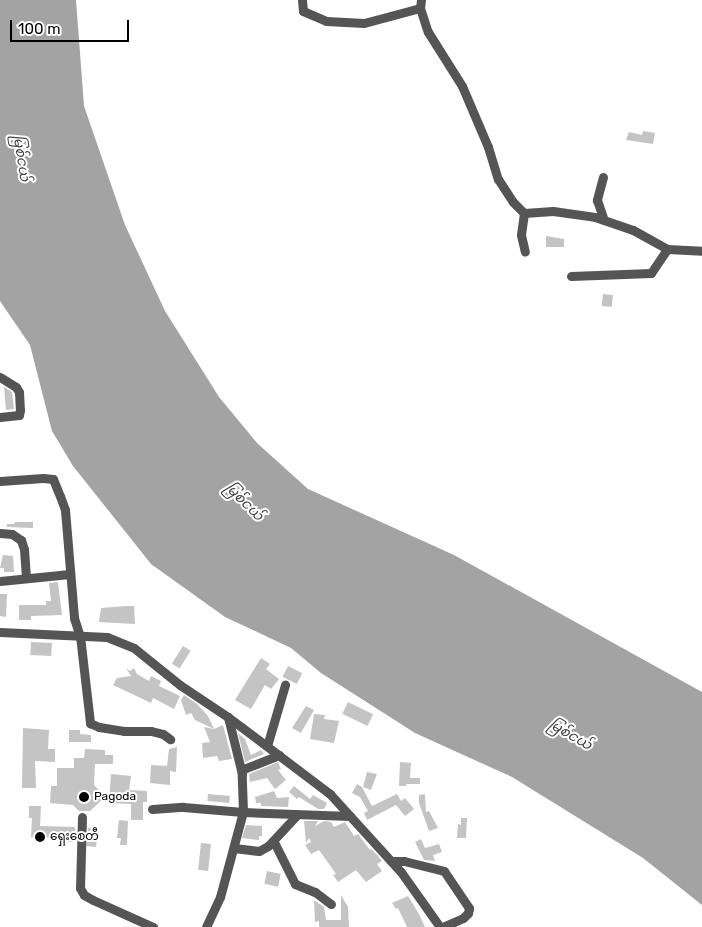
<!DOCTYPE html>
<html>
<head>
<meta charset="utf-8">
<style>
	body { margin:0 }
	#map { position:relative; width:702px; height:927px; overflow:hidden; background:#fff; font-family:Rubik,"Noto Sans Myanmar",sans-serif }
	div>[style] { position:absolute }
	.water>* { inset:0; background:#a3a3a3 }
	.building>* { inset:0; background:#c4c4c4; transform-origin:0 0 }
	.minor>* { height:9px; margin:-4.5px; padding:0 4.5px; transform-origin:4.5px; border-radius:4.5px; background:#555 }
	.dots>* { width:14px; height:14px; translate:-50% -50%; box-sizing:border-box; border:2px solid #fff; border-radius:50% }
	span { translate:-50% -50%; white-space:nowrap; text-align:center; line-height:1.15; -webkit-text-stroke:4px #fff; paint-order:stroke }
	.poi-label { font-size:12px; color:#000 }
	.left { translate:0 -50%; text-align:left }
	.water-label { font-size:14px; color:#444; font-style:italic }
	.scale { position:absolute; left:10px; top:20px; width:119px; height:22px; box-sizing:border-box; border:2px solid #000; border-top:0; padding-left:6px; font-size:15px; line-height:18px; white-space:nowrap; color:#000; -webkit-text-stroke:4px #fff; paint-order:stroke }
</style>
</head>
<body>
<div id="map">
	<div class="water">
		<i style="clip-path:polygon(0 0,76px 0,84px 106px,125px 225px,165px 311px,219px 397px,257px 443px,308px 489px,454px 555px,702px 692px,702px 905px,643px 858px,512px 777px,415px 733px,321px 673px,291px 648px,225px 617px,151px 564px,73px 466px,52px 431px,30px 345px,0 301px)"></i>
	</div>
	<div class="building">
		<i style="clip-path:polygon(643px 131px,655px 133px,653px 144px,626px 140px,629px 132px,642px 135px)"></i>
		<i style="clip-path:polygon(546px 236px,564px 239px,564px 247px,546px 247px)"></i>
		<i style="left:603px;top:294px;width:10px;height:12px;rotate:6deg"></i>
		<i style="clip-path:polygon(4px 387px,12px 392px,14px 409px,6px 410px)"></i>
		<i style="clip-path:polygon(15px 522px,33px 522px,33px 528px,7px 527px,7px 524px,14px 524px)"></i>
		<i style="clip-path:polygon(3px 555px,13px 556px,14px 572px,4px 572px,4px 568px,0 568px)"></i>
		<i style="clip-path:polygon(58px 582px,62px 615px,31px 616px,31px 620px,19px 620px,19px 605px,46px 605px,46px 601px,51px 601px,49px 583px)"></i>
		<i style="clip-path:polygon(0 594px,7px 594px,6px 617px,0 616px)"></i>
		<i style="clip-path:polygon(126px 606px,134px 606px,135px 624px,99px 622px,101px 608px)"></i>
		<i style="left:31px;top:642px;width:21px;height:13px;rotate:3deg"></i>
		<i style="left:183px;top:646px;width:9px;height:21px;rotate:32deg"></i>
		<i style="clip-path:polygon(261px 658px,270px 664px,266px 669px,279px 679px,271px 689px,265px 685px,251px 709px,235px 700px)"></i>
		<i style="left:288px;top:666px;width:16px;height:12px;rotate:27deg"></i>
		<i style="clip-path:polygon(126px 668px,130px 671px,134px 668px,137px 674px,149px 681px,151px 676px,161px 681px,159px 686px,180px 696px,174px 709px,153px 698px,151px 703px,113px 685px,117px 678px,131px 676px)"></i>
		<i style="clip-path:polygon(184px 695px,197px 704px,208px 716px,214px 729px,195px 720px,191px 713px,186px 715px,181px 700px)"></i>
		<i style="left:348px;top:702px;width:28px;height:13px;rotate:26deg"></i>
		<i style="clip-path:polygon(306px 706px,314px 710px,301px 733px,292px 728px)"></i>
		<i style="clip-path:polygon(314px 714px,325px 715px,324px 719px,339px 721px,334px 743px,310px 739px)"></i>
		<i style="clip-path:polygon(223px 725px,232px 759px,219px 761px,217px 756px,203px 758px,202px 743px,210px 742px,204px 727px,214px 729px)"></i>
		<i style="clip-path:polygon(23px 728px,49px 730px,48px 749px,55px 749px,55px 762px,35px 761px,36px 788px,22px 788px)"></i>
		<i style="clip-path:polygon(69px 730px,80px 730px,80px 734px,91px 735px,91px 742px,69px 742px)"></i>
		<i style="clip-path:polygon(238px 733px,245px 739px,251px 755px,261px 750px,264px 754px,245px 762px)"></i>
		<i style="clip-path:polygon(177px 747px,176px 772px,170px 771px,170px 785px,150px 783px,151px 765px,167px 766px,169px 749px)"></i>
		<i style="clip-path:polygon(85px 749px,105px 750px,105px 755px,113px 755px,113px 764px,95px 764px,94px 785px,105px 797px,90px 811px,79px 811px,73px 805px,50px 803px,51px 786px,57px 786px,57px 768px,74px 768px,74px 758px,84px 758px)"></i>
		<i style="clip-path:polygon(278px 762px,281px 769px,278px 770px,286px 780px,275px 789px,267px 778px,250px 782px,249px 774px)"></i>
		<i style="clip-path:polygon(400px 762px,411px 763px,410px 778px,420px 778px,420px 784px,406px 784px,406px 786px,399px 786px)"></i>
		<i style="clip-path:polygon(367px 772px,377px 774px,371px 790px,363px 787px)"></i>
		<i style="clip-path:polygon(111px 774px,131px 776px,129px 790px,147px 791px,147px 802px,143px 802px,143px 820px,131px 820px,131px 804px,109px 803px)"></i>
		<i style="clip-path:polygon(357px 784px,362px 787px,372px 806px,397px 794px,401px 801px,405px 798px,414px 809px,405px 816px,396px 805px,367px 820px,364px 813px,368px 811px,360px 797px,352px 793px)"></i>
		<i style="clip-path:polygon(294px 786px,310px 799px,313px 795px,327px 803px,324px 809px,318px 809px,299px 797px,297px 799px,289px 792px)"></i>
		<i style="clip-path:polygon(274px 791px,277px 798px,289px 797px,288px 807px,261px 806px,261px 803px,256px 803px,255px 797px)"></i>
		<i style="left:208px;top:794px;width:22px;height:7px;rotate:5deg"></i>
		<i style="clip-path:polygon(425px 794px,426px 812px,429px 811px,438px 828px,429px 831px,419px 803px,419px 795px)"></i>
		<i style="clip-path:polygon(29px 806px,41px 806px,40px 826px,75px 827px,75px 842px,66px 842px,66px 838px,31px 837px,32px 818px,29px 818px)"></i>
		<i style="clip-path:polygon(461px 818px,467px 818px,466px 838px,457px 838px,458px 824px,461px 825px)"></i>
		<i style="clip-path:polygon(119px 820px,128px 821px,127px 845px,120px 845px,121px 838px,117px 838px)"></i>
		<i style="clip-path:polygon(304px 821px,318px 821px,315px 826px,324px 821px,331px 822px,334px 827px,345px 822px,354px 836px,358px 834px,370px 850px,371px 849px,378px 856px,382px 861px,377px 864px,382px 871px,366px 882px,356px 870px,338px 882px,333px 875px,336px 874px,319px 850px,311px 854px,305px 845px,311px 842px,309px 838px,306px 843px)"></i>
		<i style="clip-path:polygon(246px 825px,262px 826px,262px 836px,259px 836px,259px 840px,242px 838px)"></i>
		<i style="left:88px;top:828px;width:10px;height:18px;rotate:6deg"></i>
		<i style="clip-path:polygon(421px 839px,425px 848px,439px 844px,442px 852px,433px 855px,435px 861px,424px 860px,415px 842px)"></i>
		<i style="left:201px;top:843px;width:10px;height:27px;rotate:6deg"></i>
		<i style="left:267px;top:871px;width:14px;height:13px;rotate:12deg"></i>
		<i style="clip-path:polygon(341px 895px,348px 907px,349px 927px,319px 927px,319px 921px,315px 922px,314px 900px,324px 907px,326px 920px,341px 920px)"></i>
		<i style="clip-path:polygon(408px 896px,419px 914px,425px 927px,407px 927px,398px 908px,396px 909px,392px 903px)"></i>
	</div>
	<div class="minor">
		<i style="left:302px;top:0;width:11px;rotate:85deg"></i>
		<i style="left:303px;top:11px;width:25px;rotate:23deg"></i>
		<i style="left:326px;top:21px;width:38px;rotate:3deg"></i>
		<i style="left:364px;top:23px;width:58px;rotate:-15deg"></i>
		<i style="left:421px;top:0;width:8px;rotate:97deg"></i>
		<i style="left:420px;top:8px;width:25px;rotate:72deg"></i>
		<i style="left:428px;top:32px;width:64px;rotate:57.8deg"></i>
		<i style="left:462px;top:86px;width:66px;rotate:66.9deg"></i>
		<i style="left:488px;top:147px;width:34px;rotate:73deg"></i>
		<i style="left:498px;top:179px;width:27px;rotate:57deg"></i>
		<i style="left:513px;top:202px;width:16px;rotate:45deg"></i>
		<i style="left:524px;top:213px;width:29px;rotate:-4deg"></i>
		<i style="left:553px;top:211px;width:42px;rotate:8.1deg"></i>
		<i style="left:595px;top:217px;width:40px;rotate:18.9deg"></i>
		<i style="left:633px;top:230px;width:39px;rotate:29deg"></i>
		<i style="left:667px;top:249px;width:35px;rotate:3deg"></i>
		<i style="left:603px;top:177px;width:24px;rotate:105deg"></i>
		<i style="left:597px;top:200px;width:21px;rotate:71deg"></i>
		<i style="left:524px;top:213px;width:22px;rotate:98deg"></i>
		<i style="left:521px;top:235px;width:17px;rotate:77deg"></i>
		<i style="left:571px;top:276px;width:80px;rotate:-2.1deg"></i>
		<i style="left:651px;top:273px;width:29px;rotate:-56deg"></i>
		<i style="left:0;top:377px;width:19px;rotate:32deg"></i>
		<i style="left:16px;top:387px;width:6px;rotate:59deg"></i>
		<i style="left:19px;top:392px;width:18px;rotate:87deg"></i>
		<i style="left:20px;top:410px;width:5px;rotate:101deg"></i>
		<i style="left:19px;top:415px;width:19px;rotate:174deg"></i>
		<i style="left:0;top:481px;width:43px;rotate:-4deg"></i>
		<i style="left:43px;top:478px;width:10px;rotate:6deg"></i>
		<i style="left:53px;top:479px;width:18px;rotate:68deg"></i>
		<i style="left:60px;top:496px;width:15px;rotate:70deg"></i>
		<i style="left:65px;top:510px;width:108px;rotate:85.2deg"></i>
		<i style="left:74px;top:618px;width:19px;rotate:72deg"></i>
		<i style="left:80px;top:636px;width:88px;rotate:83.4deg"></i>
		<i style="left:90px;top:723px;width:10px;rotate:24deg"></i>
		<i style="left:99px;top:727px;width:25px;rotate:9deg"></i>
		<i style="left:124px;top:731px;width:27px"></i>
		<i style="left:151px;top:731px;width:12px;rotate:14deg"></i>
		<i style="left:163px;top:734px;width:9px;rotate:36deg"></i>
		<i style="left:0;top:533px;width:12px;rotate:5deg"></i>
		<i style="left:12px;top:534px;width:11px;rotate:34deg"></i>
		<i style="left:21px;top:540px;width:9px;rotate:72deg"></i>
		<i style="left:24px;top:549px;width:28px;rotate:86deg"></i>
		<i style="left:0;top:581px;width:70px;rotate:-5.7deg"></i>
		<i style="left:0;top:632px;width:107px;rotate:2.7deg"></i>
		<i style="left:107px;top:637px;width:29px;rotate:22deg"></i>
		<i style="left:134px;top:648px;width:59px;rotate:38.8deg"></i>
		<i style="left:180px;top:685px;width:58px;rotate:33.7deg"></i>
		<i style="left:228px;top:717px;width:128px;rotate:37deg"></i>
		<i style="left:330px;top:794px;width:105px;rotate:47.7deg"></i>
		<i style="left:401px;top:872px;width:67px;rotate:54.7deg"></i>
		<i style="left:267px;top:746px;width:64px;rotate:-73.6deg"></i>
		<i style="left:241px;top:770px;width:41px;rotate:-21.5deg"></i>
		<i style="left:152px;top:809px;width:31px;rotate:-4deg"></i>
		<i style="left:183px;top:807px;width:60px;rotate:4.8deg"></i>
		<i style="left:243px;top:812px;width:38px;rotate:-92deg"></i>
		<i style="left:242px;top:774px;width:59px;rotate:-103.8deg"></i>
		<i style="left:82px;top:817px;width:71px;rotate:91.6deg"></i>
		<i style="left:80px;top:888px;width:8px;rotate:60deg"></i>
		<i style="left:84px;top:895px;width:10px;rotate:29deg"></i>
		<i style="left:93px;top:900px;width:66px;rotate:24.2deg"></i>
		<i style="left:274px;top:842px;width:47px;rotate:63.4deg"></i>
		<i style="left:295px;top:884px;width:22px;rotate:22deg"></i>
		<i style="left:315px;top:892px;width:20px;rotate:37deg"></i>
		<i style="left:234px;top:848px;width:25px;rotate:7deg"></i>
		<i style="left:259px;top:851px;width:10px;rotate:-29deg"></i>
		<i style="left:268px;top:846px;width:41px;rotate:-47deg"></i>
		<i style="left:391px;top:861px;width:13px"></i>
		<i style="left:404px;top:861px;width:41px;rotate:14deg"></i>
		<i style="left:444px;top:871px;width:45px;rotate:56deg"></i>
		<i style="left:469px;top:908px;width:5px;rotate:101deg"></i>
		<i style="left:468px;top:913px;width:7px;rotate:135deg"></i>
		<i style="left:463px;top:918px;width:22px;rotate:156deg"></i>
		<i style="left:206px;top:927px;width:33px;rotate:-65deg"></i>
		<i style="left:220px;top:897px;width:88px;rotate:-74.9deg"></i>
		<i style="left:243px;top:812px;width:107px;rotate:2.1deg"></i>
	</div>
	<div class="dots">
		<i style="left:84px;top:797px;background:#000"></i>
		<i style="left:40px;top:837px;background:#000"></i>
	</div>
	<div class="poi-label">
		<span class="left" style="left:94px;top:797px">Pagoda</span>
		<span class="left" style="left:50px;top:837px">ရှေးစေတီ</span>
	</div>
	<div class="water-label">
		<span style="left:21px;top:158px;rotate:81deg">မြစ်ငယ်</span>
		<span style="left:244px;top:502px;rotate:45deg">မြစ်ငယ်</span>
		<span style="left:570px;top:735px;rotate:30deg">မြစ်ငယ်</span>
	</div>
	<div class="scale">100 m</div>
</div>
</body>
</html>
